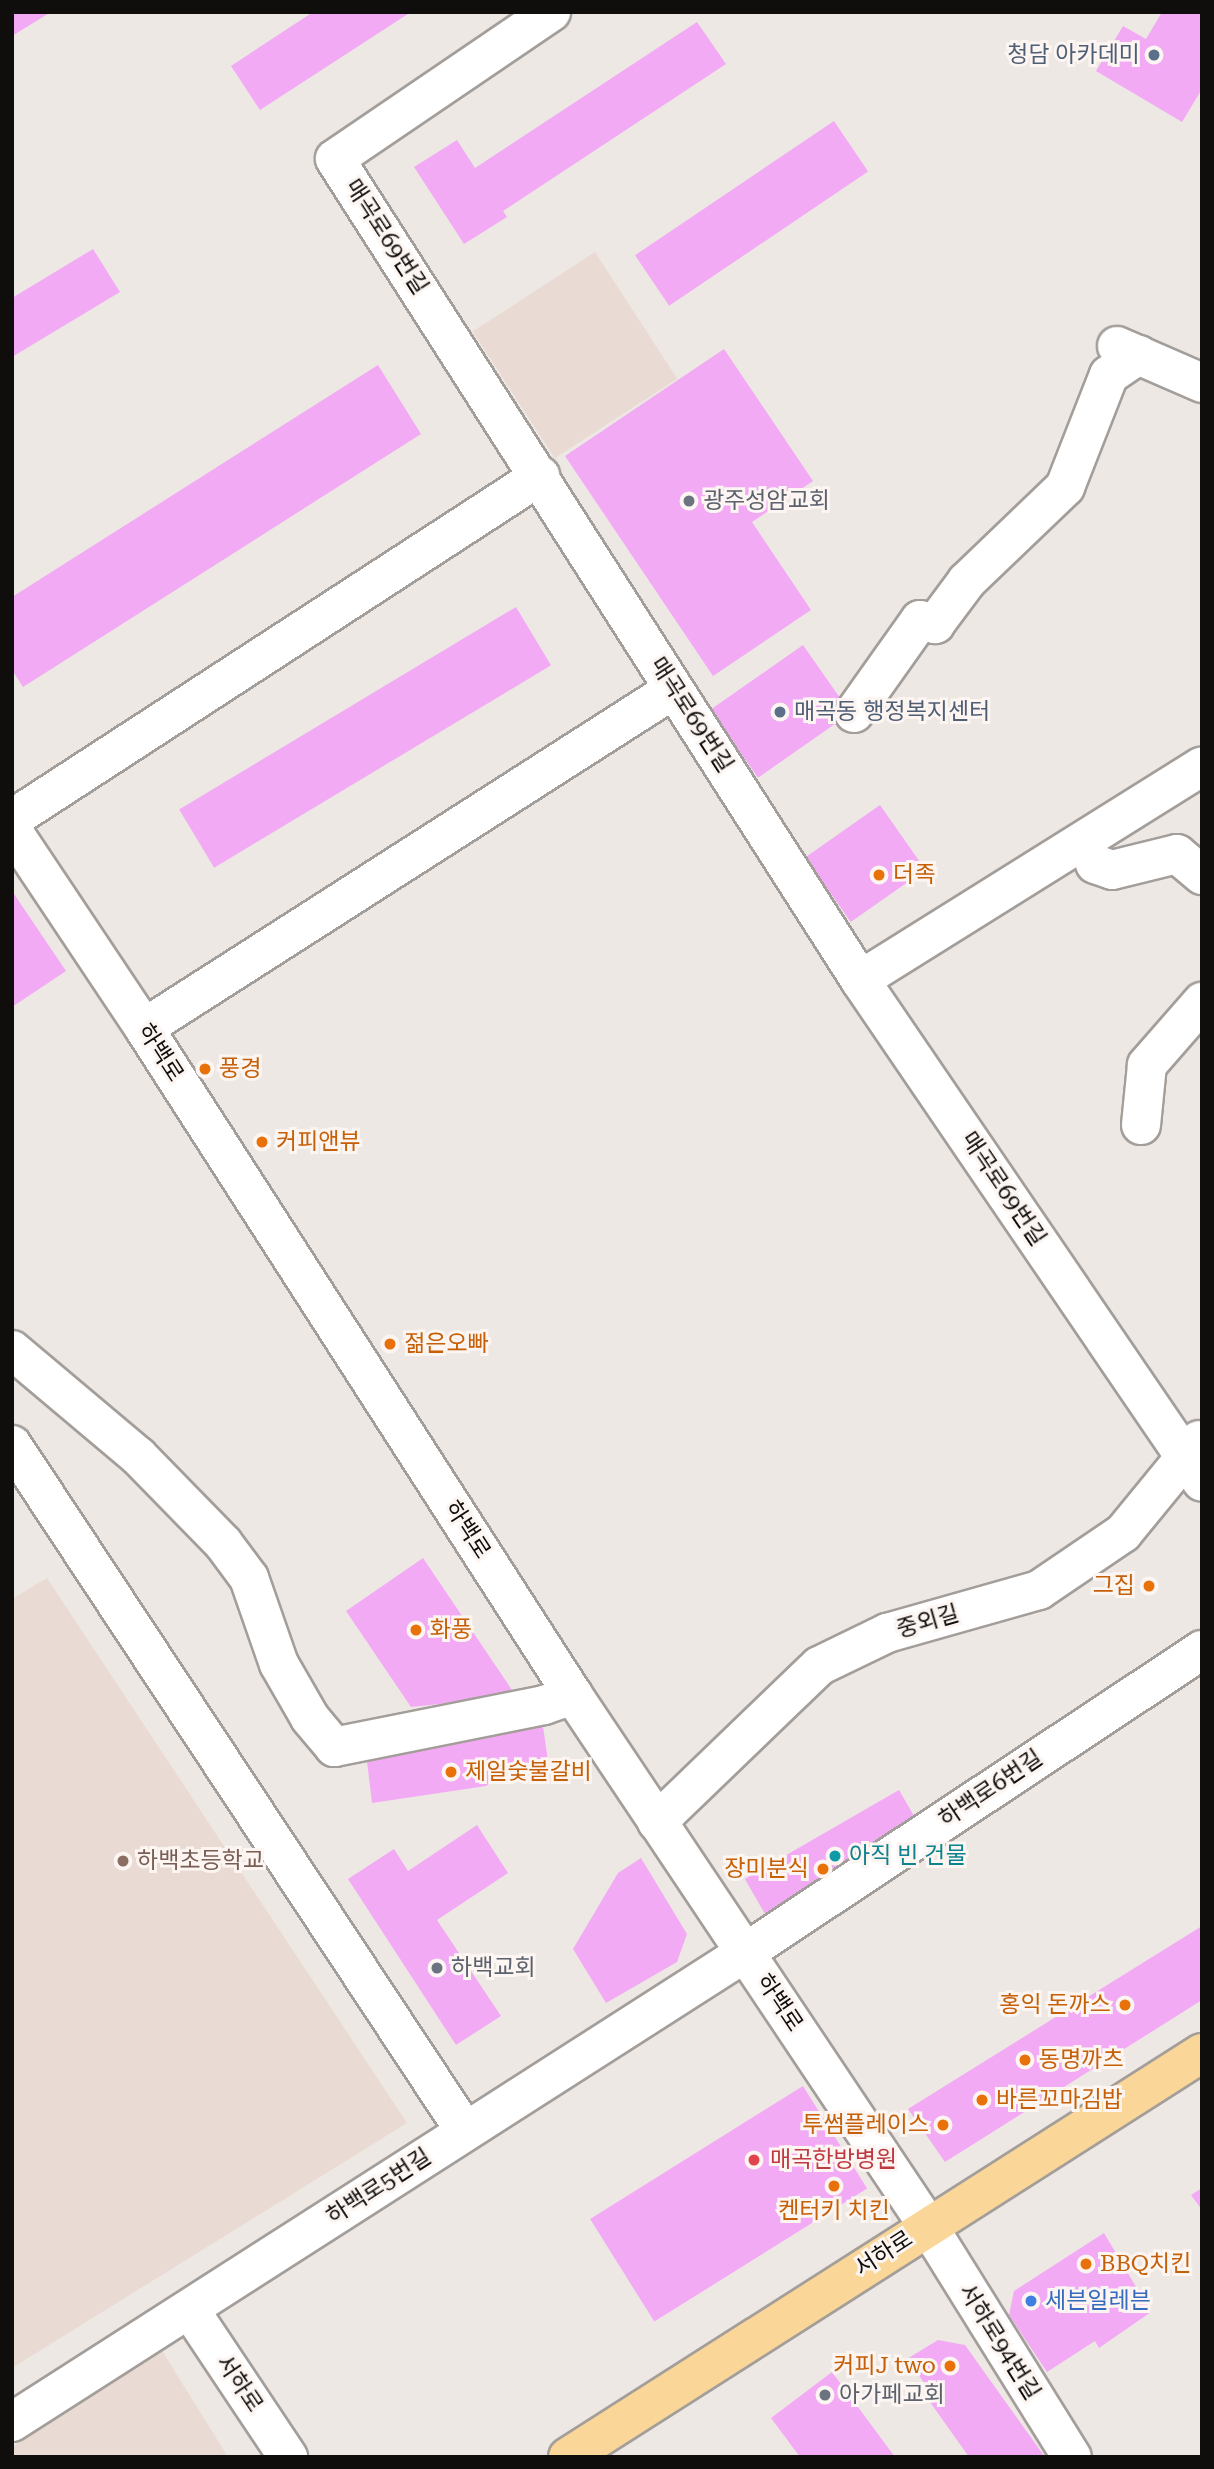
<!DOCTYPE html>
<html>
<head>
<meta charset="utf-8">
<style>
	body { margin:0 }
	#map { position:relative; width:1214px; height:2469px; overflow:hidden; background:#eee8e4; font-family:"Roboto Serif","Noto Sans KR",serif }
	div>[style] { position:absolute }
	.built>* { inset:0; background:#e9dbd3; transform-origin:0 0 }
	.building>* { inset:0; background:#f2aaf5; transform-origin:0 0 }
	.roads { filter:drop-shadow(2px 0 #a49e9a) drop-shadow(-2px 0 #a49e9a) drop-shadow(0 2px #a49e9a) drop-shadow(0 -2px #a49e9a) }
	.minor>* { height:38px; margin:-19px; padding:0 19px; transform-origin:19px; border-radius:19px; background:#fff }
	.major>* { height:38px; margin:-19px; padding:0 19px; transform-origin:19px; border-radius:19px; background:#fad798 }
	.dots>* { width:19px; height:19px; translate:-50% -50%; box-sizing:border-box; border:4px solid #fcf5f1; border-radius:50% }
	span { translate:-50% -50%; white-space:nowrap; text-align:center; line-height:1.15; -webkit-text-stroke:6px #fcf5f1; paint-order:stroke }
	.service-label { font-size:23px; color:#4e5e75 }
	.right { translate:-100% -50%; text-align:right }
	.left { translate:0 -50%; text-align:left }
	.street-label { font-size:23px; color:#100e0d }
	.worship-label { font-size:23px; color:#5b616d }
	.food-label { font-size:23px; color:#c56008 }
	.culture-label { font-size:23px; color:#0d838f }
	.education-label { font-size:23px; color:#785e54 }
	.health-label { font-size:23px; color:#be3a42 }
	.shop-label { font-size:23px; color:#366cbe }
	.frame { position:absolute; inset:0; border:14px solid #100e0d; pointer-events:none }
</style>
</head>
<body>
<div id="map">
	<div class="built">
		<i style="left:595px;top:252px;width:151px;height:146px;rotate:57deg"></i>
		<i style="clip-path:polygon(47px 1578px,407px 2123px,12px 2368px,12px 1599px)"></i>
		<i style="clip-path:polygon(161px 2349px,228px 2457px,12px 2457px,12px 2447px)"></i>
	</div>
	<div class="building">
		<i style="clip-path:polygon(12px 12px,51px 12px,12px 36px)"></i>
		<i style="clip-path:polygon(313px 12px,411px 12px,260px 110px,231px 66px)"></i>
		<i style="clip-path:polygon(1162px 12px,1202px 13px,1202px 89px,1182px 122px,1096px 71px,1123px 26px,1146px 39px)"></i>
		<i style="clip-path:polygon(697px 22px,726px 64px,503px 211px,507px 217px,464px 244px,414px 167px,457px 140px,475px 168px)"></i>
		<i style="left:834px;top:121px;width:61px;height:240px;rotate:56deg"></i>
		<i style="clip-path:polygon(93px 249px,120px 292px,12px 357px,12px 298px)"></i>
		<i style="clip-path:polygon(724px 349px,813px 481px,752px 522px,811px 610px,713px 676px,565px 456px)"></i>
		<i style="clip-path:polygon(378px 365px,421px 434px,23px 687px,12px 670px,12px 597px)"></i>
		<i style="left:516px;top:607px;width:68px;height:393px;rotate:59deg"></i>
		<i style="left:803px;top:645px;width:83px;height:113px;rotate:55deg"></i>
		<i style="left:880px;top:805px;width:79px;height:91px;rotate:55deg"></i>
		<i style="clip-path:polygon(12px 891px,66px 971px,12px 1007px)"></i>
		<i style="clip-path:polygon(423px 1558px,516px 1696px,411px 1707px,346px 1611px)"></i>
		<i style="clip-path:polygon(543px 1726px,548px 1761px,514px 1766px,486px 1786px,372px 1803px,366px 1753px)"></i>
		<i style="left:899px;top:1790px;width:48px;height:178px;rotate:60deg"></i>
		<i style="clip-path:polygon(477px 1825px,508px 1873px,437px 1920px,501px 2016px,456px 2045px,348px 1879px,394px 1849px,408px 1871px)"></i>
		<i style="clip-path:polygon(641px 1858px,687px 1934px,677px 1962px,606px 2003px,573px 1949px,618px 1873px)"></i>
		<i style="clip-path:polygon(1202px 1926px,1202px 2000px,945px 2162px,908px 2109px)"></i>
		<i style="left:803px;top:2086px;width:121px;height:251px;rotate:58deg"></i>
		<i style="clip-path:polygon(1202px 2188px,1202px 2210px,1191px 2195px)"></i>
		<i style="clip-path:polygon(1104px 2233px,1151px 2312px,1099px 2348px,1095px 2341px,1047px 2372px,1009px 2315px,1014px 2291px)"></i>
		<i style="clip-path:polygon(938px 2340px,965px 2345px,1045px 2457px,969px 2457px,925px 2395px,930px 2391px,907px 2359px)"></i>
		<i style="clip-path:polygon(832px 2372px,895px 2457px,800px 2457px,771px 2418px)"></i>
	</div>
	<div class="roads">
		<div class="minor">
			<i style="left:551px;top:12px;width:261px;rotate:145.8deg"></i>
			<i style="left:335px;top:159px;width:975px;rotate:57.4deg"></i>
			<i style="left:860px;top:980px;width:607px;rotate:55.73deg"></i>
			<i style="left:1117px;top:346px;width:93px;rotate:23.5deg"></i>
			<i style="left:854px;top:713px;width:114px;rotate:-54.6deg"></i>
			<i style="left:920px;top:620px;width:16px;rotate:15deg"></i>
			<i style="left:935px;top:624px;width:54px;rotate:-53.3deg"></i>
			<i style="left:967px;top:581px;width:136px;rotate:-43.8deg"></i>
			<i style="left:1065px;top:487px;width:120px;rotate:-68.6deg"></i>
			<i style="left:1109px;top:375px;width:36px;rotate:-34deg"></i>
			<i style="left:12px;top:819px;width:630px;rotate:-33.01deg"></i>
			<i style="left:12px;top:830px;width:238px;rotate:56.3deg"></i>
			<i style="left:144px;top:1028px;width:793px;rotate:57.25deg"></i>
			<i style="left:573px;top:1695px;width:639px;rotate:56.24deg"></i>
			<i style="left:928px;top:2226px;width:272px;rotate:58.1deg"></i>
			<i style="left:1095px;top:864px;width:18px;rotate:19deg"></i>
			<i style="left:1112px;top:870px;width:67px;rotate:-13.8deg"></i>
			<i style="left:1177px;top:854px;width:33px;rotate:40deg"></i>
			<i style="left:860px;top:980px;width:403px;rotate:-32deg"></i>
			<i style="left:144px;top:1028px;width:629px;rotate:-32.6deg"></i>
			<i style="left:1141px;top:1125px;width:60px;rotate:-84.3deg"></i>
			<i style="left:1147px;top:1065px;width:84px;rotate:-48.9deg"></i>
			<i style="left:12px;top:1350px;width:165px;rotate:40.1deg"></i>
			<i style="left:138px;top:1456px;width:122px;rotate:45.7deg"></i>
			<i style="left:223px;top:1543px;width:44px;rotate:53.4deg"></i>
			<i style="left:249px;top:1578px;width:91px;rotate:70.8deg"></i>
			<i style="left:279px;top:1664px;width:62px;rotate:60.1deg"></i>
			<i style="left:310px;top:1718px;width:38px;rotate:50deg"></i>
			<i style="left:334px;top:1747px;width:214px;rotate:-11.3deg"></i>
			<i style="left:544px;top:1705px;width:31px;rotate:-19deg"></i>
			<i style="left:12px;top:1445px;width:822px;rotate:56.56deg"></i>
			<i style="left:657px;top:1822px;width:225px;rotate:-43.9deg"></i>
			<i style="left:819px;top:1666px;width:76px;rotate:-25.9deg"></i>
			<i style="left:887px;top:1633px;width:158px;rotate:-15.8deg"></i>
			<i style="left:1039px;top:1590px;width:102px;rotate:-34.2deg"></i>
			<i style="left:1123px;top:1533px;width:120px;rotate:-50.7deg"></i>
			<i style="left:190px;top:2310px;width:177px;rotate:56.3deg"></i>
			<i style="left:12px;top:2422px;width:872px;rotate:-32.63deg"></i>
			<i style="left:746px;top:1952px;width:547px;rotate:-33.52deg"></i>
		</div>
		<div class="major">
			<i style="left:568px;top:2457px;width:752px;rotate:-32.51deg"></i>
		</div>
	</div>
	<div class="dots">
		<i style="left:1154px;top:55px;background:#5c6f8a"></i>
		<i style="left:689px;top:501px;background:#6b7280"></i>
		<i style="left:780px;top:712px;background:#5c6f8a"></i>
		<i style="left:879px;top:875px;background:#e8710a"></i>
		<i style="left:205px;top:1069px;background:#e8710a"></i>
		<i style="left:262px;top:1142px;background:#e8710a"></i>
		<i style="left:390px;top:1344px;background:#e8710a"></i>
		<i style="left:1149px;top:1586px;background:#e8710a"></i>
		<i style="left:416px;top:1630px;background:#e8710a"></i>
		<i style="left:451px;top:1772px;background:#e8710a"></i>
		<i style="left:835px;top:1856px;background:#0f9aa8"></i>
		<i style="left:123px;top:1861px;background:#8d6e63"></i>
		<i style="left:823px;top:1869px;background:#e8710a"></i>
		<i style="left:437px;top:1968px;background:#6b7280"></i>
		<i style="left:1125px;top:2005px;background:#e8710a"></i>
		<i style="left:1025px;top:2060px;background:#e8710a"></i>
		<i style="left:982px;top:2100px;background:#e8710a"></i>
		<i style="left:943px;top:2125px;background:#e8710a"></i>
		<i style="left:754px;top:2160px;background:#e0444e"></i>
		<i style="left:834px;top:2186px;background:#e8710a"></i>
		<i style="left:1086px;top:2264px;background:#e8710a"></i>
		<i style="left:1031px;top:2301px;background:#3f7fe0"></i>
		<i style="left:950px;top:2366px;background:#e8710a"></i>
		<i style="left:825px;top:2395px;background:#6b7280"></i>
	</div>
	<div class="service-label">
		<span class="right" style="left:1140px;top:55px">청담 아카데미</span>
		<span class="left" style="left:794px;top:712px">매곡동 행정복지센터</span>
	</div>
	<div class="street-label">
		<span style="left:386px;top:237px;rotate:57deg">매곡로69번길</span>
		<span style="left:691px;top:715px;rotate:57deg">매곡로69번길</span>
		<span style="left:160px;top:1053px;rotate:57deg">하백로</span>
		<span style="left:1003px;top:1189px;rotate:56deg">매곡로69번길</span>
		<span style="left:467px;top:1530px;rotate:57deg">하백로</span>
		<span style="left:928px;top:1622px;rotate:-16deg">중외길</span>
		<span style="left:991px;top:1789px;rotate:-34deg">하백로6번길</span>
		<span style="left:779px;top:2003px;rotate:56deg">하백로</span>
		<span style="left:379px;top:2187px;rotate:-33deg">하백로5번길</span>
		<span style="left:884px;top:2254px;rotate:-33deg">서하로</span>
		<span style="left:999px;top:2342px;rotate:58deg">서하로94번길</span>
		<span style="left:239px;top:2384px;rotate:56deg">서하로</span>
	</div>
	<div class="worship-label">
		<span class="left" style="left:703px;top:501px">광주성암교회</span>
		<span class="left" style="left:451px;top:1968px">하백교회</span>
		<span class="left" style="left:839px;top:2395px">아가페교회</span>
	</div>
	<div class="food-label">
		<span class="left" style="left:893px;top:875px">더족</span>
		<span class="left" style="left:219px;top:1069px">풍경</span>
		<span class="left" style="left:276px;top:1142px">커피앤뷰</span>
		<span class="left" style="left:404px;top:1344px">젊은오빠</span>
		<span class="right" style="left:1135px;top:1586px">그집</span>
		<span class="left" style="left:430px;top:1630px">화풍</span>
		<span class="left" style="left:465px;top:1772px">제일숯불갈비</span>
		<span class="right" style="left:809px;top:1869px">장미분식</span>
		<span class="right" style="left:1111px;top:2005px">홍익 돈까스</span>
		<span class="left" style="left:1039px;top:2060px">동명까츠</span>
		<span class="left" style="left:996px;top:2100px">바른꼬마김밥</span>
		<span class="right" style="left:929px;top:2125px">투썸플레이스</span>
		<span style="left:834px;top:2211px">켄터키 치킨</span>
		<span class="left" style="left:1100px;top:2264px">BBQ치킨</span>
		<span class="right" style="left:936px;top:2366px">커피J two</span>
	</div>
	<div class="culture-label">
		<span class="left" style="left:849px;top:1856px">아직 빈 건물</span>
	</div>
	<div class="education-label">
		<span class="left" style="left:137px;top:1861px">하백초등학교</span>
	</div>
	<div class="health-label">
		<span class="left" style="left:770px;top:2160px">매곡한방병원</span>
	</div>
	<div class="shop-label">
		<span class="left" style="left:1045px;top:2301px">세븐일레븐</span>
	</div>
	<div class="frame"></div>
</div>
</body>
</html>
